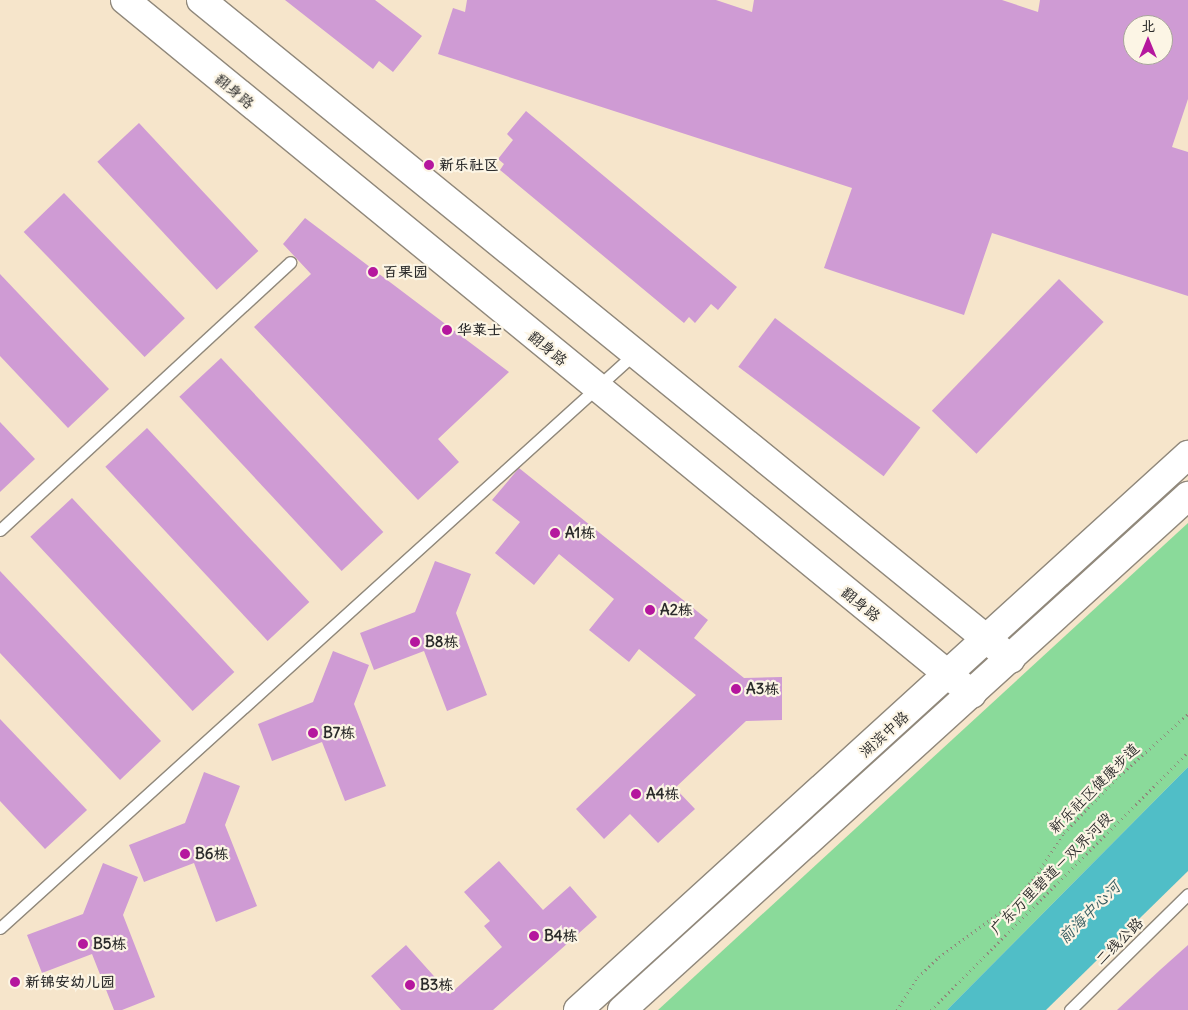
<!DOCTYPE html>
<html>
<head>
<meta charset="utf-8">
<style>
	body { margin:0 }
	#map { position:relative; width:1188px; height:1010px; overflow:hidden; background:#f6e5cb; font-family:Delius,"LXGW WenKai TC",sans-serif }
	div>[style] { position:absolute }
	.green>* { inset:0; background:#8ada9a }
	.water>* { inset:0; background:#50bec7 }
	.building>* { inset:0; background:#cf9bd4; transform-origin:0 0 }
	.path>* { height:3px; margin-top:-1.5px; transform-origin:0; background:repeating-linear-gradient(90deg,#90887b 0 1px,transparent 0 5px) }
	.roads { filter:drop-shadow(1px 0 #90887b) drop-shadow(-1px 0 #90887b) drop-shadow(0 1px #90887b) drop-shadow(0 -1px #90887b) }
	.service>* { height:11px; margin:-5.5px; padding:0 5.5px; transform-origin:5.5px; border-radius:5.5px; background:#fff }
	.secondary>* { height:28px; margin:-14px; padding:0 14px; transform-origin:14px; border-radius:14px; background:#fff }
	.dots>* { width:14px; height:14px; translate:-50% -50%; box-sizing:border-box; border:2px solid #fcf5e5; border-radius:50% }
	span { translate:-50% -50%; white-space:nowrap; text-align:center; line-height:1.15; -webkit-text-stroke:4.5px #fcf5e5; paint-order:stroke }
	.street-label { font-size:15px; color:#2b2b2b }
	.poi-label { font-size:15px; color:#2b2b2b; font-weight:700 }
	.left { translate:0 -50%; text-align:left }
	.water-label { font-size:16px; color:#385e62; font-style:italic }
	.north { position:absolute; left:1123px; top:15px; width:50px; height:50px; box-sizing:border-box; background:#fcf5e5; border:1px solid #a8a49b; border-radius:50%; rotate:0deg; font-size:14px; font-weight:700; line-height:20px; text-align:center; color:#2b2b2b }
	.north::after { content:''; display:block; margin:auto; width:18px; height:22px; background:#b5179e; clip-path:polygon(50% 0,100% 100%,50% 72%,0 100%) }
</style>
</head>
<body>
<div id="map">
	<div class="green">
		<i style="clip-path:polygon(1188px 523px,1188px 767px,947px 1010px,658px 1010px)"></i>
	</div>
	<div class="water">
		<i style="clip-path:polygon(1188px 767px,1188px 871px,1046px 1010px,947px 1010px)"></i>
	</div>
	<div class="building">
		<i style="clip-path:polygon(285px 0,375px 0,422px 36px,393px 72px,379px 61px,373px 69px)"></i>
		<i style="clip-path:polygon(evenodd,467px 0,716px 0,752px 12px,754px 0,1002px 0,1038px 12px,1040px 0,1188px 0,1188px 99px,1172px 147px,1188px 152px,1188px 296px,992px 233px,964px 315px,824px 268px,852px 188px,438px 54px,453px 8px,465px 12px,467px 0,1133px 25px,1163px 25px,1163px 55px,1133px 55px,1133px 25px)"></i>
		<i style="clip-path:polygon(526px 111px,737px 287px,718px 310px,711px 304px,695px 323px,689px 317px,684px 323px,500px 170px,504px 164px,498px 159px,513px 140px,507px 134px)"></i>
		<i style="left:139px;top:123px;width:175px;height:57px;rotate:47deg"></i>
		<i style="left:64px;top:193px;width:174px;height:56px;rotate:46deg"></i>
		<i style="clip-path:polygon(305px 218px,509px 372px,438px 439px,459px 462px,418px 500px,254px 327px,311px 274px,283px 244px)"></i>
		<i style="clip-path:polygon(0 274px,109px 389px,68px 428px,0 356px)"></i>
		<i style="left:1059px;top:279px;width:62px;height:183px;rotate:44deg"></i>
		<i style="left:775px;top:318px;width:182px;height:61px;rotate:37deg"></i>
		<i style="left:221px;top:358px;width:238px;height:57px;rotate:47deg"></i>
		<i style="clip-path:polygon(0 422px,35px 459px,0 492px)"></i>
		<i style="left:147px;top:428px;width:238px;height:57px;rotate:47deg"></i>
		<i style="clip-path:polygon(519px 468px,708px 620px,694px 638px,744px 678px,782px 677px,782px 720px,746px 721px,675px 788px,695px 809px,658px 843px,630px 814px,604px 839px,576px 809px,696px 695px,639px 649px,629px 662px,589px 630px,614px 599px,559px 554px,534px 585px,495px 553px,520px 522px,492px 500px)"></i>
		<i style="left:72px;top:498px;width:238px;height:57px;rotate:47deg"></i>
		<i style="clip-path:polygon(435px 561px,471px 574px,456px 613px,487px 695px,447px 711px,424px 651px,374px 670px,360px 633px,415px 612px)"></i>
		<i style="clip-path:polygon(0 571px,161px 741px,120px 780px,0 653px)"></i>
		<i style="clip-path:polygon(333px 651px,369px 665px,354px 704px,386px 786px,345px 801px,322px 742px,272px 761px,258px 724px,313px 702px)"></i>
		<i style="clip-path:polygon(0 719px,87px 810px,45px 849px,0 801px)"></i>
		<i style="clip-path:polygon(204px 772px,240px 786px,225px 825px,257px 906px,216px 922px,194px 863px,144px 882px,129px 845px,185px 823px)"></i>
		<i style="clip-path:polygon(499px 861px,543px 910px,570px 886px,597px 917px,493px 1010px,401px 1010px,371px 976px,406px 945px,450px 994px,502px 947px,484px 926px,490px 921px,464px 892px)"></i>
		<i style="clip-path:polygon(103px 863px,138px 877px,123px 915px,155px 997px,122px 1010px,114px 1010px,92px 954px,42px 973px,27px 935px,83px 914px)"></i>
		<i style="clip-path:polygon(1188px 945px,1188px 1010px,1117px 1010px,1160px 970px)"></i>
	</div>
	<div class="path">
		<i style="left:897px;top:1010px;width:39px;rotate:-58deg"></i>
		<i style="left:918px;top:977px;width:29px;rotate:-44deg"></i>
		<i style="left:939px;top:957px;width:87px;rotate:-36.1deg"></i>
		<i style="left:1009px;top:906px;width:39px;rotate:-48deg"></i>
		<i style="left:1035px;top:877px;width:53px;rotate:-56.6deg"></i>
		<i style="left:1064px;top:833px;width:75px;rotate:-46.1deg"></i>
		<i style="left:1116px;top:779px;width:97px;rotate:-42.1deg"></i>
		<i style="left:931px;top:1010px;width:364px;rotate:-45.1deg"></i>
	</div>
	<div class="roads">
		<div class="service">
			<i style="left:0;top:530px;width:395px;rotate:-42.7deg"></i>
			<i style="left:0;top:928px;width:855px;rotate:-42.16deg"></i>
			<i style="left:1070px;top:1010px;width:165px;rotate:-44.5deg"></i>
		</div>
		<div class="secondary">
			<i style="left:125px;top:0;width:1095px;rotate:39.33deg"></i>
			<i style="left:201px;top:0;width:1044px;rotate:39.13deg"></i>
			<i style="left:578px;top:1010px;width:825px;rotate:-42.3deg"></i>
			<i style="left:622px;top:1010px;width:765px;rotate:-42.24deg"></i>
		</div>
	</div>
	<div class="dots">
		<i style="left:429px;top:165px;background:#b5179e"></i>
		<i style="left:373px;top:272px;background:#b5179e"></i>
		<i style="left:447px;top:330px;background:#b5179e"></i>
		<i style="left:555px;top:533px;background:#b5179e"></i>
		<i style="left:650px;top:610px;background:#b5179e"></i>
		<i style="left:415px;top:642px;background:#b5179e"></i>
		<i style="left:736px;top:689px;background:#b5179e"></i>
		<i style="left:313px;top:733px;background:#b5179e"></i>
		<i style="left:636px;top:794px;background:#b5179e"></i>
		<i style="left:185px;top:854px;background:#b5179e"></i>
		<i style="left:534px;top:936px;background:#b5179e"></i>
		<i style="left:83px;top:944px;background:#b5179e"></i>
		<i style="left:15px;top:982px;background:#b5179e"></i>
		<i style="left:410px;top:985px;background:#b5179e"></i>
	</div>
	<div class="street-label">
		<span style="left:235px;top:91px;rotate:40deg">翻身路</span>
		<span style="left:548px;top:348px;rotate:40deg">翻身路</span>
		<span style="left:861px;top:604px;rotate:39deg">翻身路</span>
		<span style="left:884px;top:734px;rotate:-42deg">湖滨中路</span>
		<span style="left:1094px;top:788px;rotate:-45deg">新乐社区健康步道</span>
		<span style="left:1051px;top:873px;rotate:-45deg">广东万里碧道－双界河段</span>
		<span style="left:1119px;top:941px;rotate:-45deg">二线公路</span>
	</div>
	<div class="poi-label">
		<span class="left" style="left:439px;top:165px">新乐社区</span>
		<span class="left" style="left:383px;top:272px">百果园</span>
		<span class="left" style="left:457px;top:330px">华莱士</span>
		<span class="left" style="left:565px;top:533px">A1栋</span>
		<span class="left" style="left:660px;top:610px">A2栋</span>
		<span class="left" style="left:425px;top:642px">B8栋</span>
		<span class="left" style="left:746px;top:689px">A3栋</span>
		<span class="left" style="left:323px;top:733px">B7栋</span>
		<span class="left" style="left:646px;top:794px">A4栋</span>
		<span class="left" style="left:195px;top:854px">B6栋</span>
		<span class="left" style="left:544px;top:936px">B4栋</span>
		<span class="left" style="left:93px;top:944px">B5栋</span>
		<span class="left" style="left:25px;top:982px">新锦安幼儿园</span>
		<span class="left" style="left:420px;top:985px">B3栋</span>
	</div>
	<div class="water-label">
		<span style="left:1089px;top:912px;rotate:-45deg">前海中心河</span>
	</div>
	<div class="north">北</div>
</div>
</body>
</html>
